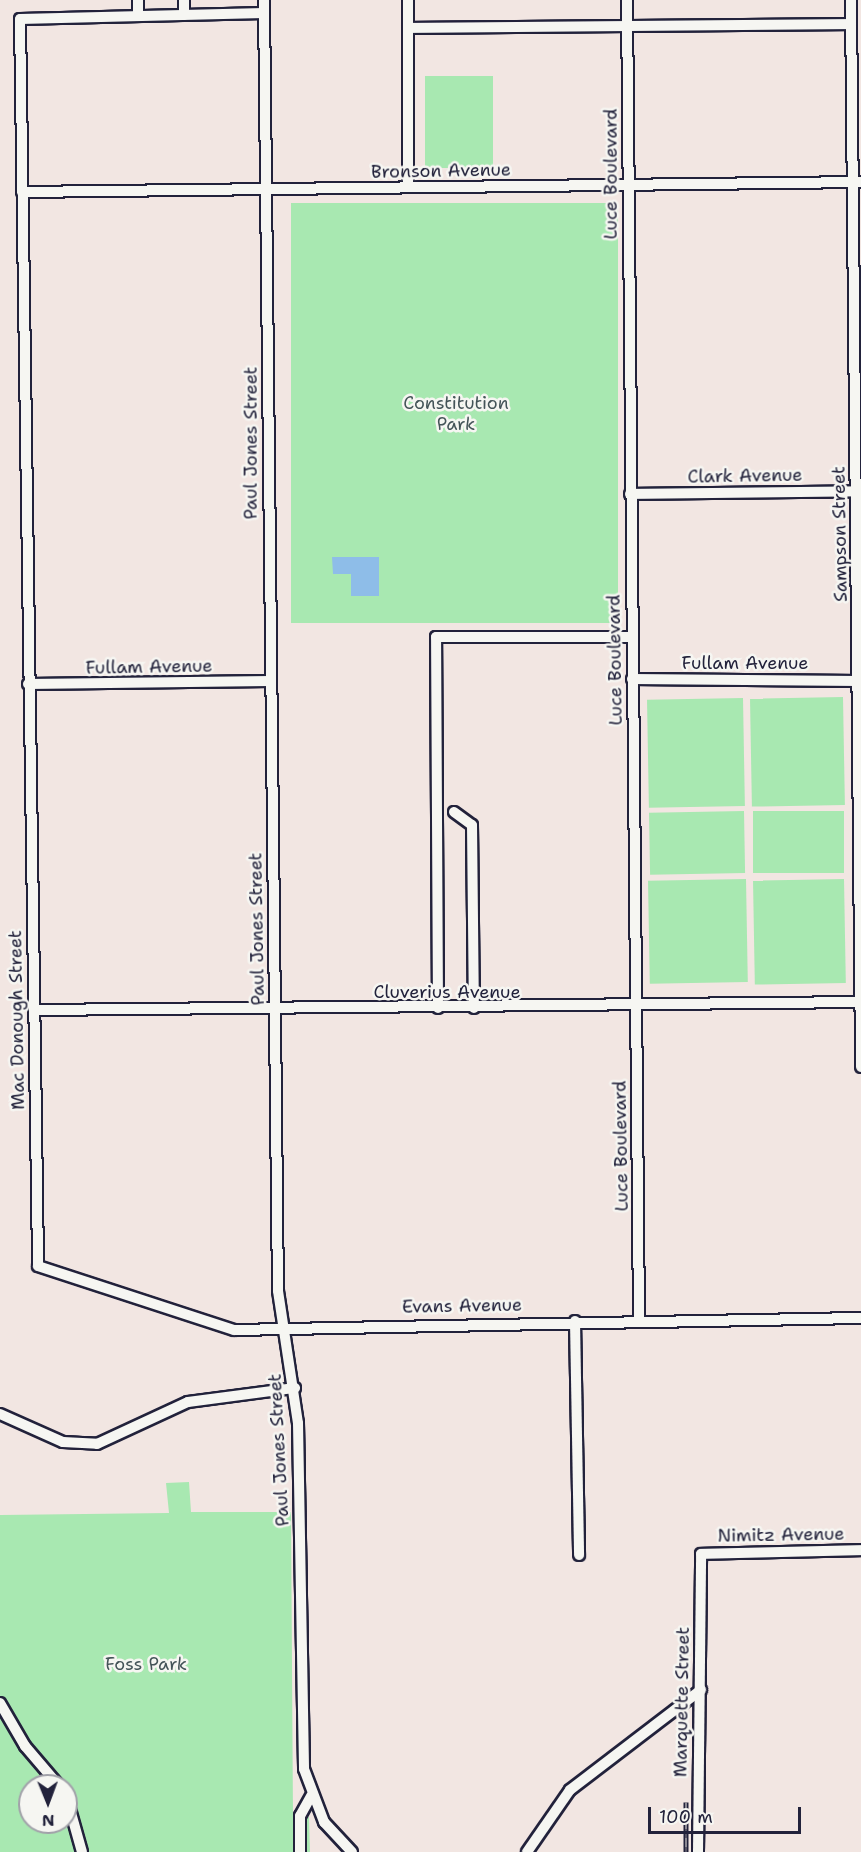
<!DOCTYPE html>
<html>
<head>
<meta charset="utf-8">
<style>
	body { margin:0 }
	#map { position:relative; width:861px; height:1852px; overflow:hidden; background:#f2e6e2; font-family:"Shantell Sans",sans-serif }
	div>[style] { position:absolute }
	.green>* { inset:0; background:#a8e8b1; transform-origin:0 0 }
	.water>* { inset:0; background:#8ebde8 }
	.roads { filter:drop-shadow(2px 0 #22223b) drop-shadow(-2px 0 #22223b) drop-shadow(0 2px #22223b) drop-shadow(0 -2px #22223b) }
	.minor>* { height:10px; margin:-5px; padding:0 5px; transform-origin:5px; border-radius:5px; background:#f6f6f2 }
	.rail>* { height:5px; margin-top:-2.5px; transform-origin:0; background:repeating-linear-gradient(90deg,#f6f6f2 0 9px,#22223b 0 18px); box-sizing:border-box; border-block:2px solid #22223b }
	span { translate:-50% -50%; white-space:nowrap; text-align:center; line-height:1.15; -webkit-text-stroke:5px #f6f6f2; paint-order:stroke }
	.street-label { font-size:18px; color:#22223b }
	.park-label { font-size:18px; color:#445458 }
	.north { position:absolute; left:18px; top:1774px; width:60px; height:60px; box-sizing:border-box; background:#f6f6f2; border:2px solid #a1a1a9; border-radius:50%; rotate:179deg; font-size:16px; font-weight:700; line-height:24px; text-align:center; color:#22223b }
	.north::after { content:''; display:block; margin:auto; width:21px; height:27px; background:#22223b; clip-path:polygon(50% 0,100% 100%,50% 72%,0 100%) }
	.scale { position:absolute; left:648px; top:1807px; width:153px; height:27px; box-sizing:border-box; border:3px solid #22223b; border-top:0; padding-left:8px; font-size:18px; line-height:21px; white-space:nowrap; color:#22223b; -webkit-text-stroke:4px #f6f6f2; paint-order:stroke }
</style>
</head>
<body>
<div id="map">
	<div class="green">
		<i style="left:425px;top:76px;width:68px;height:92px"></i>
		<i style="left:618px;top:203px;width:420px;height:327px;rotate:90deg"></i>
		<i style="left:843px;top:697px;width:108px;height:93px;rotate:89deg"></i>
		<i style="left:743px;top:698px;width:108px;height:96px;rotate:89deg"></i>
		<i style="left:744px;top:811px;width:62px;height:95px;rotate:89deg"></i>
		<i style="left:844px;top:811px;width:62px;height:91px;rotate:90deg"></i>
		<i style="left:746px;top:879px;width:103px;height:98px;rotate:89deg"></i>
		<i style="left:844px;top:879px;width:104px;height:91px;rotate:89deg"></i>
		<i style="clip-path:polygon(evenodd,189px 1482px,191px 1512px,291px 1512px,293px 1817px,309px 1817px,310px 1852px,0 1852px,0 1515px,169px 1513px,166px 1483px,189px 1482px,30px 1786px,66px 1786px,66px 1822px,30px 1822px,30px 1786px)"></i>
	</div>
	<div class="water">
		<i style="clip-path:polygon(332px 557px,379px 557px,379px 596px,351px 596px,351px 574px,333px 574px)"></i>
	</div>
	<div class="roads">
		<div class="minor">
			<i style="left:138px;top:0;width:16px;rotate:90deg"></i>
			<i style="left:264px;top:0;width:1291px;rotate:89.38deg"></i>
			<i style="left:278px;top:1291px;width:134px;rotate:81.4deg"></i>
			<i style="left:298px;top:1423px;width:346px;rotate:89deg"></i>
			<i style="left:304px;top:1769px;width:57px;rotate:69.3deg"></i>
			<i style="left:324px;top:1822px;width:41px;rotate:47deg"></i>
			<i style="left:627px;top:0;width:1321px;rotate:89.48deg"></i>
			<i style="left:851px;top:0;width:1067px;rotate:89.46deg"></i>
			<i style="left:264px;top:13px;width:244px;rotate:178.6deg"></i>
			<i style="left:20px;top:19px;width:1247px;rotate:89.17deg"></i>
			<i style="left:38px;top:1266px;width:206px;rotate:18.1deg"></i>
			<i style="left:234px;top:1330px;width:627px;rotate:-1.1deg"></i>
			<i style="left:184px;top:15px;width:15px;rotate:-90deg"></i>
			<i style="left:408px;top:28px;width:443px;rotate:-0.5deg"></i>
			<i style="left:408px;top:187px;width:187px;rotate:-90deg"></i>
			<i style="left:22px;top:192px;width:839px;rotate:-0.68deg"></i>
			<i style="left:630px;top:494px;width:230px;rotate:-0.7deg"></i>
			<i style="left:632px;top:679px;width:226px;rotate:0.5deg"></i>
			<i style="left:28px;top:684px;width:242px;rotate:-0.7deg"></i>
			<i style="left:454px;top:812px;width:22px;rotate:36deg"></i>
			<i style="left:472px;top:825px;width:183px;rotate:89.4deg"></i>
			<i style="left:438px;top:1008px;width:371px;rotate:-90.3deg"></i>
			<i style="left:436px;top:637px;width:195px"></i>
			<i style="left:34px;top:1010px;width:827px;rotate:-0.55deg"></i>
			<i style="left:575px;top:1321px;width:234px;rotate:89deg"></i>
			<i style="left:0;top:1414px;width:69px;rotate:24deg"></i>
			<i style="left:63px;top:1442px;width:34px;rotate:3deg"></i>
			<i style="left:97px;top:1444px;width:100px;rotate:-24.8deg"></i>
			<i style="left:188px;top:1402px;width:108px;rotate:-7.5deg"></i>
			<i style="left:0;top:1703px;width:50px;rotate:59.8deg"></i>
			<i style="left:25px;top:1746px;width:52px;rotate:49.6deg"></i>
			<i style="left:66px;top:1795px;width:59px;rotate:74.3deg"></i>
			<i style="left:300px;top:1852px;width:36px;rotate:-90deg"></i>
			<i style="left:300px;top:1816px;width:23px;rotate:-61deg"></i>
			<i style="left:527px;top:1852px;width:75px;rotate:-55.3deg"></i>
			<i style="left:570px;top:1790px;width:165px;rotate:-37.4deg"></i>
			<i style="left:698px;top:1852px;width:298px;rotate:-89.4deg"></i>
			<i style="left:701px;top:1554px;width:160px;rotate:-1.4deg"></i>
		</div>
	</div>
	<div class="rail">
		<i style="left:686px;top:1802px;width:50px;rotate:90deg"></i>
	</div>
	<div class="street-label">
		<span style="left:441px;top:171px;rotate:-1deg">Bronson Avenue</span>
		<span style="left:611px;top:174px;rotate:-90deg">Luce Boulevard</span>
		<span style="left:251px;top:443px;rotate:-90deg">Paul Jones Street</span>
		<span style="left:745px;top:476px;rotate:-1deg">Clark Avenue</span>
		<span style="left:840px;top:534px;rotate:-91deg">Sampson Street</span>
		<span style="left:615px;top:660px;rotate:-91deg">Luce Boulevard</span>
		<span style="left:745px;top:663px">Fullam Avenue</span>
		<span style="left:149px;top:667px;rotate:-1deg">Fullam Avenue</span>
		<span style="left:257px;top:929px;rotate:-91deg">Paul Jones Street</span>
		<span style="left:447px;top:992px">Cluverius Avenue</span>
		<span style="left:17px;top:1020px;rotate:-91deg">Mac Donough Street</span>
		<span style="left:621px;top:1146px;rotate:-91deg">Luce Boulevard</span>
		<span style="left:462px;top:1306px;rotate:-1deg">Evans Avenue</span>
		<span style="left:279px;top:1450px;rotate:-93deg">Paul Jones Street</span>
		<span style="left:781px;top:1535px;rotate:-1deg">Nimitz Avenue</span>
		<span style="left:682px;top:1702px;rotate:-89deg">Marquette Street</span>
	</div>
	<div class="park-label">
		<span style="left:456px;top:414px">Constitution<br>Park</span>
		<span style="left:146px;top:1664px">Foss Park</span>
	</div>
	<div class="north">N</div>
	<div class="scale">100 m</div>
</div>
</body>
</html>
